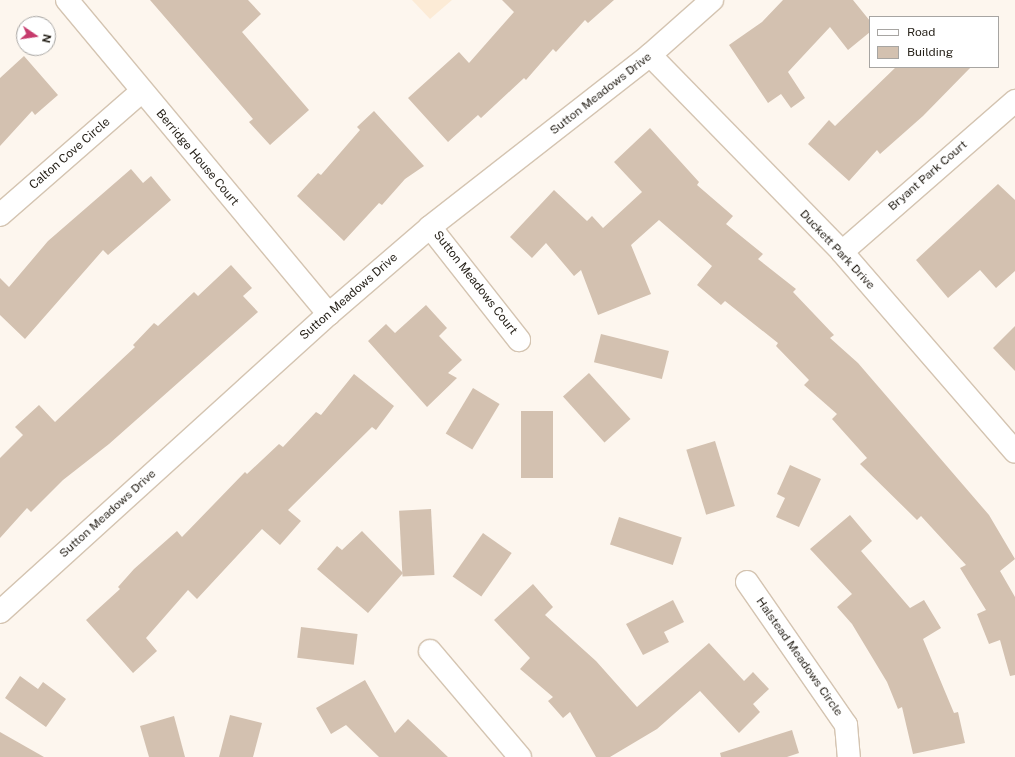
<!DOCTYPE html>
<html>
<head>
<meta charset="utf-8">
<style>
	body { margin:0 }
	#map { position:relative; width:1015px; height:757px; overflow:hidden; background:#fdf6ee; font-family:"Public Sans",sans-serif }
	div>[style] { position:absolute }
	.built>* { inset:0; background:#fcebd6 }
	.building>* { inset:0; background:#d3c1b0; transform-origin:0 0 }
	.roads { filter:drop-shadow(1px 0 #d4c4b1) drop-shadow(-1px 0 #d4c4b1) drop-shadow(0 1px #d4c4b1) drop-shadow(0 -1px #d4c4b1) }
	.minor>* { height:22px; margin:-11px; padding:0 11px; transform-origin:11px; border-radius:11px; background:#fff }
	span { translate:-50% -50%; white-space:nowrap; text-align:center; line-height:1.15; -webkit-text-stroke:3.5px #fff; paint-order:stroke }
	.street-label { font-size:12px; color:#241f17 }
	.legend { position:absolute; left:869px; top:16px; width:130px; height:52px; box-sizing:border-box; background:#fff; border:1px solid #a7a5a2; margin:0; padding:5px 7px; list-style:none; font-size:12px; color:#241f17 }
	.legend li { display:flex; align-items:center; gap:8px; height:20px }
	.legend b { width:20px; border:1px solid #a7a5a2 }
	.north { position:absolute; left:16px; top:16px; width:40px; height:40px; box-sizing:border-box; background:#fff; border:1px solid #a7a5a2; border-radius:50%; rotate:103deg; font-size:11px; font-weight:700; line-height:16px; text-align:center; color:#241f17 }
	.north::after { content:''; display:block; margin:auto; width:14px; height:18px; background:#c63a6c; clip-path:polygon(50% 0,100% 100%,50% 72%,0 100%) }
</style>
</head>
<body>
<div id="map">
	<div class="built">
		<i style="clip-path:polygon(412px 0,452px 0,430px 19px)"></i>
	</div>
	<div class="building">
		<i style="clip-path:polygon(150px 0,248px 0,261px 14px,242px 32px,309px 110px,270px 145px,249px 122px,253px 119px)"></i>
		<i style="clip-path:polygon(502px 0,614px 0,588px 23px,585px 20px,556px 52px,553px 49px,526px 80px,524px 78px,481px 118px,478px 115px,448px 142px,408px 98px,459px 52px,469px 63px,514px 12px)"></i>
		<i style="clip-path:polygon(783px 0,853px 0,870px 21px,870px 32px,848px 50px,830px 27px,788px 72px,805px 98px,791px 108px,781px 94px,768px 103px,729px 45px,762px 22px)"></i>
		<i style="clip-path:polygon(24px 56px,58px 95px,35px 115px,32px 111px,0 146px,0 78px)"></i>
		<i style="clip-path:polygon(896px 67px,971px 67px,923px 116px,880px 154px,877px 150px,849px 181px,808px 144px,829px 120px,835px 126px)"></i>
		<i style="clip-path:polygon(374px 111px,424px 166px,405px 179px,382px 205px,379px 203px,344px 241px,297px 196px,318px 173px,321px 175px,360px 130px,357px 127px)"></i>
		<i style="clip-path:polygon(650px 128px,699px 182px,697px 185px,733px 216px,726px 224px,763px 254px,758px 259px,796px 289px,793px 292px,834px 335px,830px 338px,858px 363px,989px 515px,1015px 559px,1000px 571px,1015px 597px,1015px 675px,1010px 676px,1000px 640px,989px 644px,977px 614px,986px 610px,960px 568px,966px 565px,921px 516px,917px 520px,860px 464px,867px 458px,832px 419px,837px 414px,804px 385px,809px 380px,776px 346px,778px 343px,725px 301px,721px 305px,697px 285px,712px 266px,659px 220px,631px 245px,651px 294px,598px 315px,581px 270px,574px 276px,546px 243px,532px 258px,510px 237px,554px 190px,587px 221px,592px 216px,603px 228px,642px 192px,614px 162px)"></i>
		<i style="clip-path:polygon(131px 169px,143px 183px,151px 176px,171px 200px,108px 255px,103px 250px,25px 339px,0 315px,0 278px,9px 287px,48px 241px)"></i>
		<i style="clip-path:polygon(998px 184px,1015px 200px,1015px 271px,996px 288px,980px 270px,948px 298px,916px 260px)"></i>
		<i style="clip-path:polygon(231px 265px,252px 288px,243px 296px,258px 312px,109px 444px,63px 480px,31px 512px,27px 508px,0 538px,0 458px,23px 435px,15px 427px,39px 405px,55px 422px,135px 347px,133px 345px,154px 323px,158px 326px,194px 292px,198px 296px)"></i>
		<i style="clip-path:polygon(426px 305px,447px 328px,439px 336px,462px 360px,448px 373px,457px 378px,427px 407px,368px 341px,386px 324px,395px 333px)"></i>
		<i style="clip-path:polygon(1015px 326px,1015px 371px,993px 348px)"></i>
		<i style="left:601px;top:334px;width:70px;height:29px;rotate:14deg"></i>
		<i style="left:589px;top:373px;width:62px;height:35px;rotate:48deg"></i>
		<i style="clip-path:polygon(354px 374px,394px 406px,376px 430px,372px 427px,288px 510px,301px 521px,280px 545px,262px 529px,197px 599px,188px 590px,146px 638px,157px 651px,133px 673px,86px 620px,120px 589px,118px 587px,134px 569px,177px 531px,182px 537px,245px 472px,247px 474px,279px 444px,283px 447px,316px 412px,321px 415px)"></i>
		<i style="left:473px;top:388px;width:31px;height:53px;rotate:31deg"></i>
		<i style="left:521px;top:411px;width:32px;height:67px"></i>
		<i style="left:715px;top:441px;width:68px;height:30px;rotate:73deg"></i>
		<i style="clip-path:polygon(790px 465px,821px 479px,799px 527px,776px 517px,785px 498px,777px 494px)"></i>
		<i style="left:431px;top:509px;width:66px;height:32px;rotate:87deg"></i>
		<i style="clip-path:polygon(850px 515px,872px 541px,861px 551px,910px 608px,924px 600px,941px 628px,923px 639px,954px 713px,958px 712px,965px 743px,913px 754px,902px 707px,898px 709px,887px 682px,852px 624px,837px 607px,852px 594px,810px 549px)"></i>
		<i style="left:619px;top:517px;width:66px;height:29px;rotate:18deg"></i>
		<i style="clip-path:polygon(362px 531px,403px 573px,368px 613px,317px 569px,337px 546px,342px 550px)"></i>
		<i style="left:483px;top:533px;width:35px;height:53px;rotate:35deg"></i>
		<i style="clip-path:polygon(533px 584px,553px 607px,545px 615px,596px 661px,637px 707px,709px 643px,744px 681px,753px 672px,769px 689px,753px 704px,760px 712px,739px 733px,700px 691px,657px 729px,610px 757px,596px 757px,570px 712px,563px 718px,548px 701px,553px 697px,520px 669px,530px 658px,494px 620px)"></i>
		<i style="clip-path:polygon(673px 600px,684px 622px,664px 632px,669px 642px,643px 655px,626px 624px)"></i>
		<i style="left:301px;top:627px;width:57px;height:31px;rotate:7deg"></i>
		<i style="clip-path:polygon(20px 676px,38px 689px,43px 682px,66px 699px,46px 727px,5px 698px)"></i>
		<i style="clip-path:polygon(365px 680px,395px 733px,408px 719px,448px 757px,379px 757px,346px 725px,331px 734px,316px 708px)"></i>
		<i style="clip-path:polygon(230px 715px,262px 723px,253px 757px,219px 757px)"></i>
		<i style="clip-path:polygon(174px 716px,185px 757px,149px 757px,140px 726px)"></i>
		<i style="clip-path:polygon(792px 730px,799px 753px,787px 757px,721px 757px,720px 753px)"></i>
		<i style="clip-path:polygon(0 732px,44px 757px,0 757px)"></i>
	</div>
	<div class="roads">
		<div class="minor">
			<i style="left:67px;top:0;width:409px;rotate:50.2deg"></i>
			<i style="left:650px;top:55px;width:275px;rotate:45.7deg"></i>
			<i style="left:842px;top:252px;width:264px;rotate:49.1deg"></i>
			<i style="left:0;top:215px;width:187px;rotate:-41.1deg"></i>
			<i style="left:430px;top:227px;width:144px;rotate:51.8deg"></i>
			<i style="left:842px;top:252px;width:230px;rotate:-41.1deg"></i>
			<i style="left:747px;top:582px;width:174px;rotate:55.3deg"></i>
			<i style="left:846px;top:725px;width:32px;rotate:85deg"></i>
			<i style="left:0;top:612px;width:444px;rotate:-42.2deg"></i>
			<i style="left:329px;top:314px;width:133px;rotate:-40.7deg"></i>
			<i style="left:430px;top:227px;width:279px;rotate:-38deg"></i>
			<i style="left:650px;top:55px;width:83px;rotate:-41.6deg"></i>
			<i style="left:430px;top:651px;width:139px;rotate:49.7deg"></i>
		</div>
	</div>
	<div class="street-label">
		<span style="left:601px;top:94px;rotate:-38deg">Sutton Meadows Drive</span>
		<span style="left:70px;top:154px;rotate:-41deg">Calton Cove Circle</span>
		<span style="left:197px;top:158px;rotate:50deg">Berridge House Court</span>
		<span style="left:928px;top:176px;rotate:-41deg">Bryant Park Court</span>
		<span style="left:837px;top:250px;rotate:47deg">Duckett Park Drive</span>
		<span style="left:475px;top:283px;rotate:52deg">Sutton Meadows Court</span>
		<span style="left:349px;top:297px;rotate:-41deg">Sutton Meadows Drive</span>
		<span style="left:108px;top:514px;rotate:-42deg">Sutton Meadows Drive</span>
		<span style="left:799px;top:657px;rotate:55deg">Halstead Meadows Circle</span>
	</div>
	<ul class="legend">
	<li><b style="height:5px;background:#fff"></b>Road</li>
	<li><b style="height:11px;background:#d3c1b0"></b>Building</li>
	</ul>
	<div class="north">N</div>
</div>
</body>
</html>
